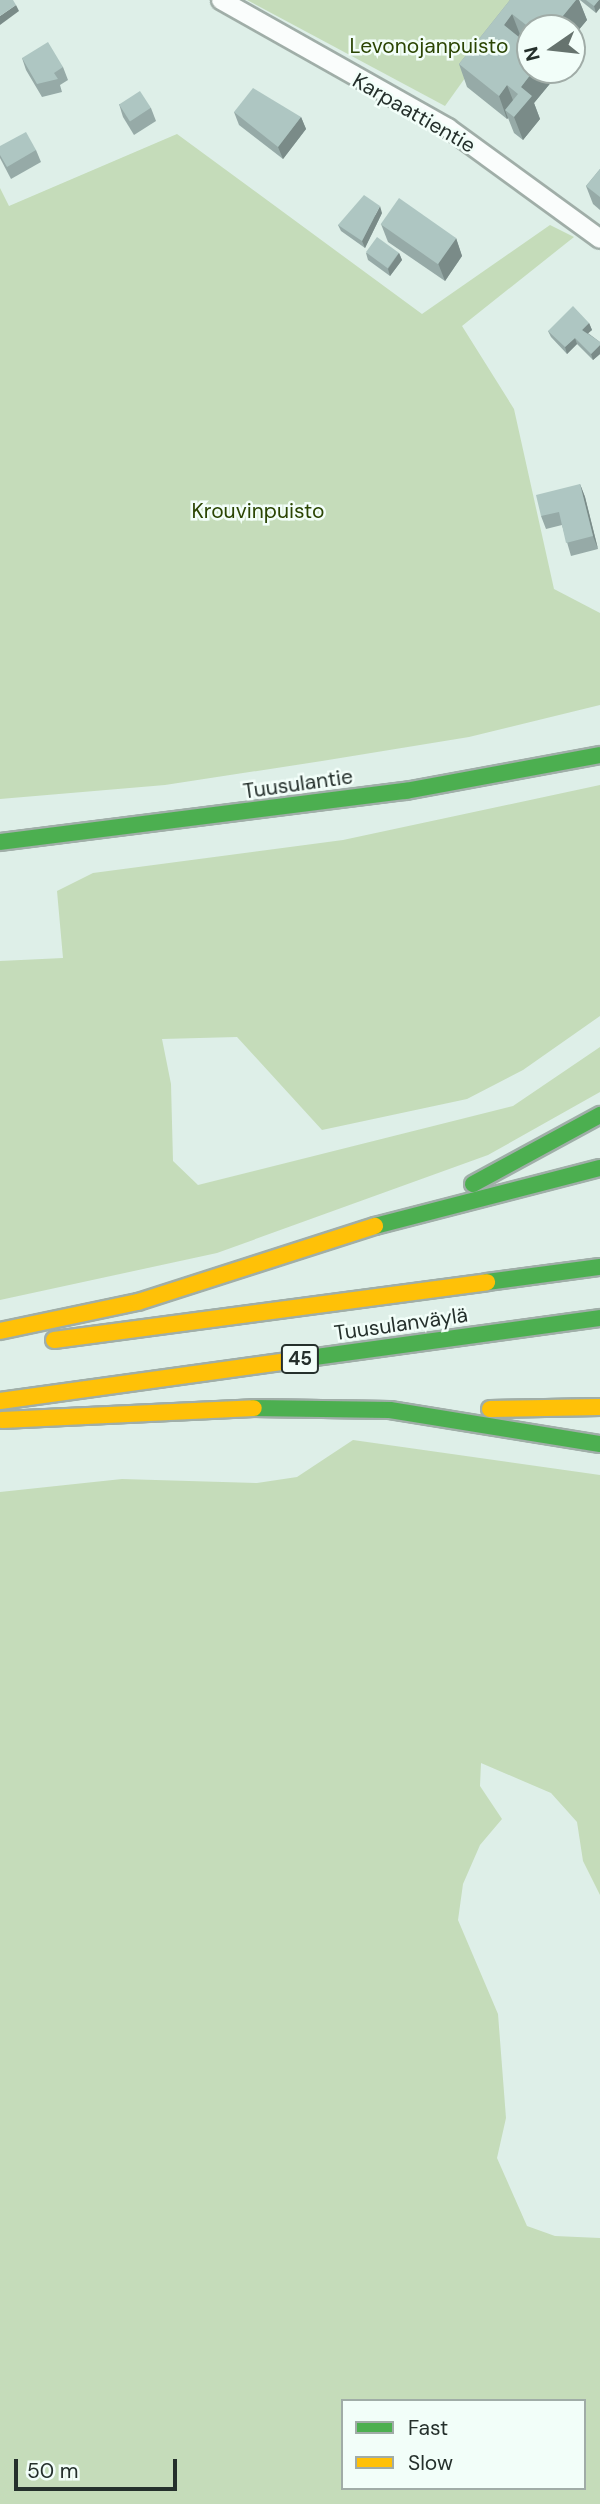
<!DOCTYPE html>
<html>
<head>
<meta charset="utf-8">
<style>
	body { margin:0 }
	#map { position:relative; width:600px; height:2504px; overflow:hidden; background:#deefe8; font-family:"DM Sans",sans-serif }
	div>[style] { position:absolute }
	.green>* { inset:0; background:#c5dcba }
	.roads { filter:drop-shadow(2px 0 #a0aea8) drop-shadow(-2px 0 #a0aea8) drop-shadow(0 2px #a0aea8) drop-shadow(0 -2px #a0aea8) }
	.street>* { height:18px; margin:-9px; padding:0 9px; transform-origin:9px; border-radius:9px; background:#fafdfc }
	.fast>* { height:16px; margin:-8px; padding:0 8px; transform-origin:8px; border-radius:8px; background:#4caf50 }
	.slow>* { height:16px; margin:-8px; padding:0 8px; transform-origin:8px; border-radius:8px; background:#ffc107 }
	.wall>* { inset:0; background:#96aaa7 }
	.shaded-wall>* { inset:0; background:#7a8b88 }
	.building>* { inset:0; background:#aec6c2; transform-origin:0 0 }
	span { translate:-50% -50%; white-space:nowrap; text-align:center; line-height:1.15; -webkit-text-stroke:5px #f2fef9; paint-order:stroke }
	.shield-label span { padding:2px 5px; background:#f2fef9; border:2px solid; border-radius:5px; -webkit-text-stroke-width:0 }
	.shield-label { font-size:19px; color:#25302c; font-weight:700 }
	.park-label { font-size:21px; color:#2b4503 }
	.street-label { font-size:21px; color:#25302c }
	.legend { position:absolute; left:341px; top:2399px; width:245px; height:91px; box-sizing:border-box; background:#f2fef9; border:2px solid #a0aca7; margin:0; padding:9px 12px; list-style:none; font-size:21px; color:#25302c }
	.legend li { display:flex; align-items:center; gap:14px; height:35px }
	.legend b { width:35px; border:2px solid #a0aca7 }
	.north { position:absolute; left:516px; top:14px; width:70px; height:70px; box-sizing:border-box; background:#f2fef9; border:2px solid #a0aca7; border-radius:50%; rotate:256deg; font-size:19px; font-weight:700; line-height:28px; text-align:center; color:#25302c }
	.north::after { content:''; display:block; margin:auto; width:24px; height:32px; background:#66736e; clip-path:polygon(50% 0,100% 100%,50% 72%,0 100%) }
	.scale { position:absolute; left:14px; top:2459px; width:163px; height:32px; box-sizing:border-box; border:4px solid #25302c; border-top:0; padding-left:9px; font-size:21px; line-height:24px; white-space:nowrap; color:#25302c; -webkit-text-stroke:5px #f2fef9; paint-order:stroke }
</style>
</head>
<body>
<div id="map">
	<div class="green">
		<i style="clip-path:polygon(247px 0,521px 0,445px 106px)"></i>
		<i style="clip-path:polygon(177px 134px,422px 314px,550px 225px,574px 237px,462px 326px,514px 409px,554px 589px,600px 613px,600px 705px,469px 737px,322px 761px,165px 785px,0 799px,0 188px,9px 206px)"></i>
		<i style="clip-path:polygon(600px 785px,600px 1016px,523px 1070px,467px 1099px,322px 1130px,237px 1037px,162px 1039px,171px 1084px,173px 1161px,198px 1185px,513px 1106px,600px 1047px,600px 1092px,488px 1155px,217px 1253px,0 1300px,0 961px,63px 958px,57px 891px,93px 873px,343px 840px)"></i>
		<i style="clip-path:polygon(evenodd,353px 1440px,600px 1475px,600px 1895px,583px 1861px,577px 1822px,551px 1793px,481px 1763px,480px 1786px,502px 1819px,480px 1845px,463px 1884px,458px 1920px,498px 2014px,506px 2118px,497px 2158px,527px 2226px,555px 2236px,600px 2238px,600px 2504px,0 2504px,0 1492px,122px 1479px,257px 1483px,297px 1477px,353px 1440px,343px 2401px,584px 2401px,584px 2488px,343px 2488px,343px 2401px)"></i>
	</div>
	<div class="roads">
		<div class="street">
			<i style="left:221px;top:0;width:261px;rotate:29.4deg"></i>
			<i style="left:448px;top:128px;width:188px;rotate:36.1deg"></i>
		</div>
		<div class="fast">
			<i style="left:0;top:842px;width:409px;rotate:-7.2deg"></i>
			<i style="left:406px;top:791px;width:197px;rotate:-10.5deg"></i>
			<i style="left:473px;top:1184px;width:145px;rotate:-28.5deg"></i>
			<i style="left:375px;top:1226px;width:232px;rotate:-14.5deg"></i>
			<i style="left:487px;top:1282px;width:114px;rotate:-7.6deg"></i>
			<i style="left:308px;top:1358px;width:295px;rotate:-7.8deg"></i>
			<i style="left:254px;top:1408px;width:136px;rotate:0.8deg"></i>
			<i style="left:390px;top:1410px;width:213px;rotate:9.2deg"></i>
		</div>
		<div class="slow">
			<i style="left:0;top:1331px;width:141px;rotate:-11.9deg"></i>
			<i style="left:138px;top:1302px;width:249px;rotate:-17.8deg"></i>
			<i style="left:54px;top:1340px;width:437px;rotate:-7.6deg"></i>
			<i style="left:0;top:1401px;width:311px;rotate:-7.9deg"></i>
			<i style="left:490px;top:1409px;width:110px;rotate:-1deg"></i>
			<i style="left:2px;top:1420px;width:252px;rotate:-2.7deg"></i>
		</div>
	</div>
	<div class="wall">
		<i style="clip-path:polygon(510px 0,579px 0,587px 20px,572px 38px,572px 28px,530px 28px,530px 45px,521px 37px,520px 38px,553px 80px,534px 103px,540px 119px,523px 140px,514px 133px,508px 118px,507px 119px,467px 87px,459px 64px)"></i>
		<i style="clip-path:polygon(580px 0,600px 0,600px 8px,596px 13px)"></i>
		<i style="clip-path:polygon(22px 58px,63px 67px,68px 80px,60px 85px,62px 92px,42px 97px,26px 70px)"></i>
		<i style="clip-path:polygon(119px 104px,151px 108px,156px 121px,134px 135px,123px 117px)"></i>
		<i style="clip-path:polygon(234px 112px,301px 117px,306px 129px,283px 159px,239px 125px)"></i>
		<i style="clip-path:polygon(0 146px,36px 150px,41px 162px,11px 179px,0 158px)"></i>
		<i style="clip-path:polygon(600px 169px,600px 210px,593px 204px,586px 186px)"></i>
		<i style="clip-path:polygon(382px 213px,365px 248px,341px 231px,338px 225px)"></i>
		<i style="clip-path:polygon(381px 224px,456px 238px,462px 256px,445px 281px,388px 242px)"></i>
		<i style="clip-path:polygon(366px 253px,399px 253px,402px 260px,390px 276px,368px 260px)"></i>
		<i style="clip-path:polygon(589px 323px,592px 330px,588px 333px,600px 342px,600px 354px,593px 360px,577px 344px,567px 354px,551px 337px,548px 331px)"></i>
		<i style="clip-path:polygon(580px 484px,585px 497px,598px 549px,571px 556px,562px 525px,546px 529px,541px 516px)"></i>
	</div>
	<div class="shaded-wall">
		<i style="clip-path:polygon(576px 0,579px 0,587px 20px,572px 38px,572px 28px,553px 28px)"></i>
		<i style="clip-path:polygon(599px 0,600px 0,600px 8px,596px 13px,594px 6px)"></i>
		<i style="clip-path:polygon(16px 5px,19px 11px,0 25px,0 16px)"></i>
		<i style="clip-path:polygon(512px 14px,521px 37px,512px 48px,504px 25px)"></i>
		<i style="clip-path:polygon(534px 70px,549px 70px,553px 80px,534px 103px,540px 119px,523px 140px,514px 117px,521px 87px)"></i>
		<i style="clip-path:polygon(507px 85px,516px 108px,505px 110px,508px 118px,507px 119px,499px 96px)"></i>
		<i style="clip-path:polygon(301px 117px,306px 129px,283px 159px,278px 147px)"></i>
		<i style="clip-path:polygon(380px 206px,382px 213px,365px 248px,362px 241px)"></i>
		<i style="clip-path:polygon(456px 238px,462px 256px,445px 281px,438px 263px)"></i>
		<i style="clip-path:polygon(399px 253px,402px 260px,390px 276px,388px 269px)"></i>
		<i style="clip-path:polygon(589px 323px,592px 330px,585px 336px,582px 330px)"></i>
		<i style="clip-path:polygon(575px 338px,577px 344px,567px 354px,565px 347px)"></i>
		<i style="clip-path:polygon(600px 345px,600px 354px,593px 360px,591px 354px)"></i>
		<i style="clip-path:polygon(580px 484px,585px 497px,598px 549px,593px 536px)"></i>
	</div>
	<div class="building">
		<i style="clip-path:polygon(0 0,13px 0,16px 5px,0 16px)"></i>
		<i style="clip-path:polygon(510px 0,576px 0,553px 28px,530px 28px,512px 14px,504px 25px,530px 46px,530px 70px,534px 70px,521px 87px,532px 96px,514px 117px,505px 110px,518px 94px,507px 85px,499px 96px,459px 64px)"></i>
		<i style="clip-path:polygon(586px 0,599px 0,594px 6px)"></i>
		<i style="clip-path:polygon(48px 42px,63px 67px,54px 73px,58px 79px,37px 84px,22px 58px)"></i>
		<i style="clip-path:polygon(253px 88px,301px 117px,278px 147px,234px 112px)"></i>
		<i style="left:140px;top:91px;width:20px;height:25px;rotate:57deg"></i>
		<i style="clip-path:polygon(26px 132px,36px 150px,7px 167px,0 155px,0 146px)"></i>
		<i style="clip-path:polygon(600px 169px,600px 197px,586px 186px)"></i>
		<i style="clip-path:polygon(364px 195px,380px 206px,362px 241px,338px 225px)"></i>
		<i style="left:399px;top:198px;width:70px;height:32px;rotate:35deg"></i>
		<i style="left:377px;top:237px;width:27px;height:19px;rotate:36deg"></i>
		<i style="clip-path:polygon(573px 306px,589px 323px,582px 330px,600px 342px,600px 345px,591px 354px,575px 338px,565px 347px,548px 331px)"></i>
		<i style="clip-path:polygon(580px 484px,593px 536px,566px 543px,559px 512px,541px 516px,536px 495px)"></i>
	</div>
	<div class="shield-label">
		<span style="left:300px;top:1359px">45</span>
	</div>
	<div class="park-label">
		<span style="left:429px;top:46px">Levonojanpuisto</span>
		<span style="left:258px;top:511px">Krouvinpuisto</span>
	</div>
	<div class="street-label">
		<span style="left:414px;top:113px;rotate:30deg">Karpaattientie</span>
		<span style="left:298px;top:784px;rotate:-8deg">Tuusulantie</span>
		<span style="left:401px;top:1324px;rotate:-8deg">Tuusulanväylä</span>
	</div>
	<ul class="legend">
	<li><b style="height:9px;background:#4caf50"></b>Fast</li>
	<li><b style="height:9px;background:#ffc107"></b>Slow</li>
	</ul>
	<div class="north">N</div>
	<div class="scale">50 m</div>
</div>
</body>
</html>
